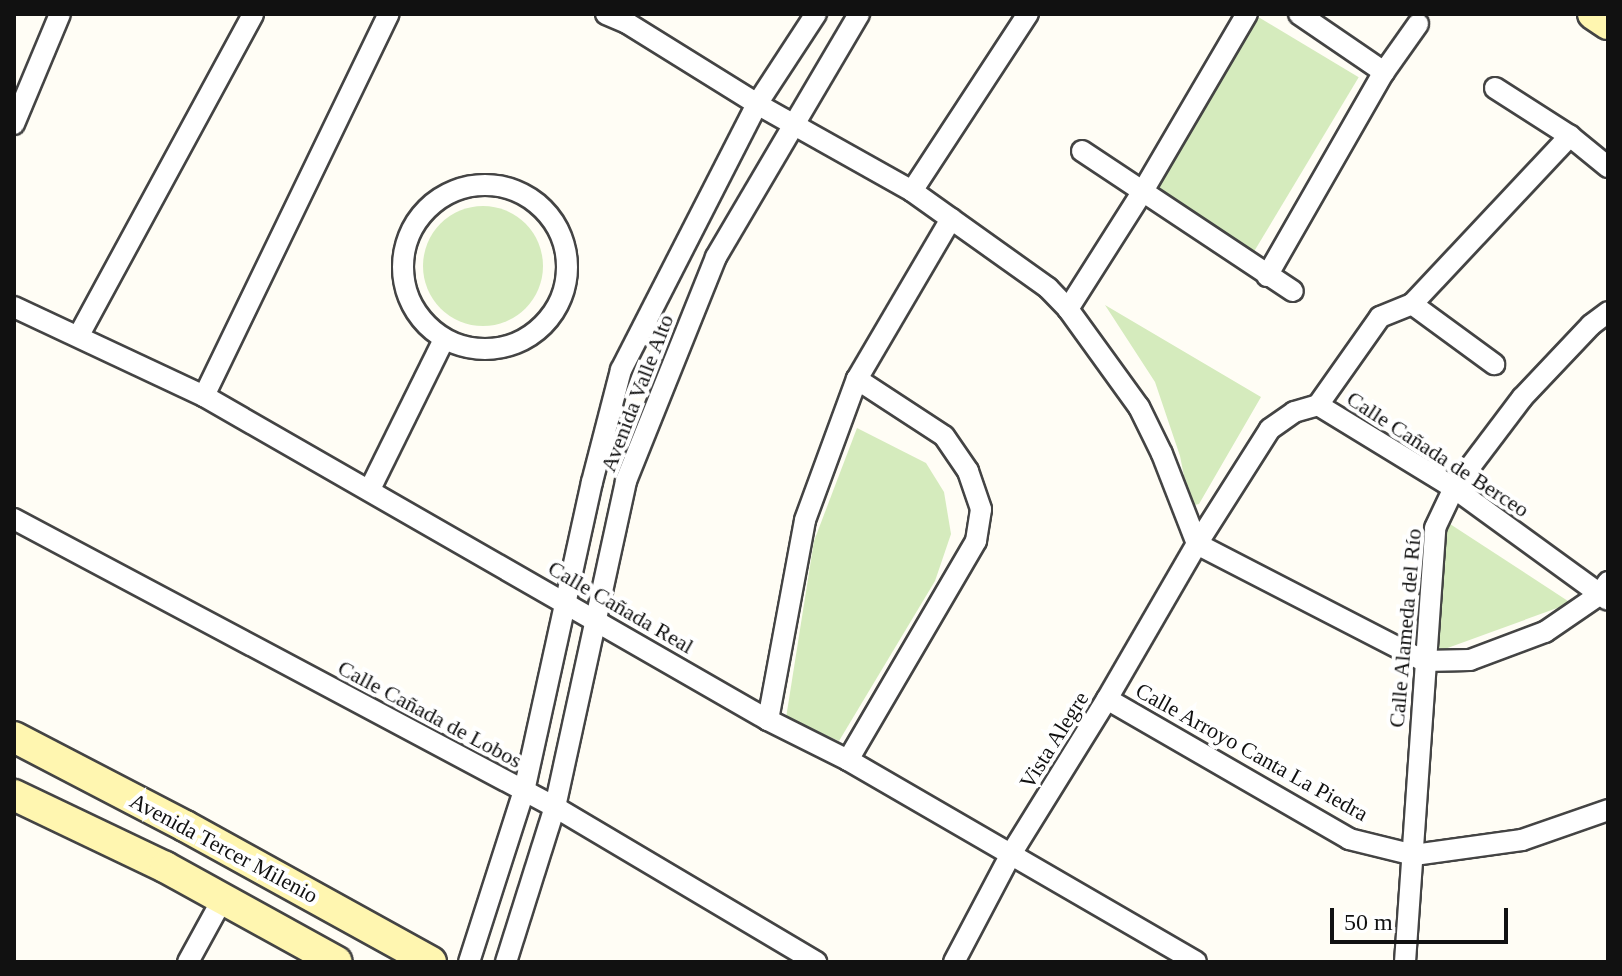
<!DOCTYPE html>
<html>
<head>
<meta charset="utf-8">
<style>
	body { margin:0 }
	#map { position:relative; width:1622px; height:976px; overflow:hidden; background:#fffdf5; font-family:Georgia,serif }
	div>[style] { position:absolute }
	.green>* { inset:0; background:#d5ebbd; transform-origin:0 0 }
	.round { border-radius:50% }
	.roads { filter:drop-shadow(2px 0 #444) drop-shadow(-2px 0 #444) drop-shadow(0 2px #444) drop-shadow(0 -2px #444) }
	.street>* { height:20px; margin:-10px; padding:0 10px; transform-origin:10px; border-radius:10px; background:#fff }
	.street>.ring { margin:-10px; padding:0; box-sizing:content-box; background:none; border:20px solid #fff; border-radius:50% }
	.secondary>* { height:30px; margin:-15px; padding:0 15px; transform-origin:15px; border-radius:15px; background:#fff6b0 }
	span { translate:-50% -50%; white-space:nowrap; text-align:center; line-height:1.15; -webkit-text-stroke:8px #fff; paint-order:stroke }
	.street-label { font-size:22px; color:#111 }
	.frame { position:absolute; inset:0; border:16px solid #111; pointer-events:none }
	.scale { position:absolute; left:1330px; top:908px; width:178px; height:36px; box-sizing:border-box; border:4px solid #111; border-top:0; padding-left:10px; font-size:24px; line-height:28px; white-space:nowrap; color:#111; -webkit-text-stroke:6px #fff; paint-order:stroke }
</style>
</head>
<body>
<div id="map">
	<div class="green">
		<i style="left:1255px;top:15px;width:121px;height:209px;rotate:31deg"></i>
		<i class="round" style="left:423px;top:206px;width:120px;height:120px"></i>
		<i style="clip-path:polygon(1105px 305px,1261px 397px,1199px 504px,1190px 506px,1180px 456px,1155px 382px)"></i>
		<i style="clip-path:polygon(857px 428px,926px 463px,944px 492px,951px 534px,935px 581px,839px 741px,786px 718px,814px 541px)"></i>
		<i style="clip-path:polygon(1450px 524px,1571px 603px,1431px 654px,1440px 531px)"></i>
	</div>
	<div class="roads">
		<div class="street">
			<i style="left:606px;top:14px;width:23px;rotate:23deg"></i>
			<i style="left:627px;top:23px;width:153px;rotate:31.9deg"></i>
			<i style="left:757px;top:104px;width:178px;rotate:29.3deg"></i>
			<i style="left:912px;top:191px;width:167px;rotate:35.5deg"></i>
			<i style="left:1048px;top:288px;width:29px;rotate:46deg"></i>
			<i style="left:1068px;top:309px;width:121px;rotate:54.1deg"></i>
			<i style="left:1139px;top:407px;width:52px;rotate:63.9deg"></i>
			<i style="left:1162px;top:454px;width:97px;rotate:68.7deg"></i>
			<i style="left:1299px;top:14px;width:103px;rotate:34.3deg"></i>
			<i style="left:1495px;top:88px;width:89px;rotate:32.6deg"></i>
			<i style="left:1570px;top:136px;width:49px;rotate:39.2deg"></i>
			<i style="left:14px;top:124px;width:119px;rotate:-67.3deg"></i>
			<i style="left:1082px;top:151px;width:253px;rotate:33.6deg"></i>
			<i class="ring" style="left:403px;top:185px;width:144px;height:144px"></i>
			<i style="left:912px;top:191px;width:212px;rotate:-56.8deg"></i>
			<i style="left:1267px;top:276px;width:235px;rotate:-60.2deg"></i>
			<i style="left:1384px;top:72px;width:59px;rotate:-54.7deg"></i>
			<i style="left:1412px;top:304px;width:102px;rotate:36.2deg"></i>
			<i style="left:14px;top:307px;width:210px;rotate:25.1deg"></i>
			<i style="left:204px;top:396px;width:650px;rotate:29.88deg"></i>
			<i style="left:768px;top:720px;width:89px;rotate:26.6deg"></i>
			<i style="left:848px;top:760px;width:402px;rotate:30.1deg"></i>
			<i style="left:1068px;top:309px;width:140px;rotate:-57.6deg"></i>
			<i style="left:1143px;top:191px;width:205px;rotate:-59.6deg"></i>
			<i style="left:79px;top:335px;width:365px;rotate:-61.5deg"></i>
			<i style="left:204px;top:396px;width:424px;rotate:-64.2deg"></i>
			<i style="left:1318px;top:405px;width:108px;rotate:-54.8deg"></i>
			<i style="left:1380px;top:317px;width:35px;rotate:-22deg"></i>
			<i style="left:1412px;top:304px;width:231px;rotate:-46.8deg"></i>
			<i style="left:370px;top:489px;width:167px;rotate:-63.7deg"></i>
			<i style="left:14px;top:519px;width:613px;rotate:28.03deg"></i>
			<i style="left:555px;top:807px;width:304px;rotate:30.7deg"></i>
			<i style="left:1197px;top:544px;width:255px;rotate:27.3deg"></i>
			<i style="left:1424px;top:661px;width:46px;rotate:-1.2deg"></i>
			<i style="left:1470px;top:660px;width:80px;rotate:-20.5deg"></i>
			<i style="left:1545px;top:632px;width:65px;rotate:-34.4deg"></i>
			<i style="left:1599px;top:595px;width:16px;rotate:-55deg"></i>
			<i style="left:1107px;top:699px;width:280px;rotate:30deg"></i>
			<i style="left:1349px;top:839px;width:67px;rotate:13.8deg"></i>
			<i style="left:1414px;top:855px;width:109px;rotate:-7.9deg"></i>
			<i style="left:1522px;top:840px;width:91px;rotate:-19.2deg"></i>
			<i style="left:768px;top:720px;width:203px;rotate:-79.5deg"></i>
			<i style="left:805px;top:520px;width:150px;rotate:-69.8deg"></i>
			<i style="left:857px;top:379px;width:186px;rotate:-59.6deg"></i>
			<i style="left:848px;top:760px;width:254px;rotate:-59.7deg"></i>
			<i style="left:976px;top:541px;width:32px;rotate:-81deg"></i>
			<i style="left:981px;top:509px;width:40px;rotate:-108.9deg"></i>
			<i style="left:968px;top:471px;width:42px;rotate:-124.4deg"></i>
			<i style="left:944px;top:436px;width:104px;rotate:-146.8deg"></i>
			<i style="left:188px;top:962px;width:73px;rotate:-61.3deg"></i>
			<i style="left:469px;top:962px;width:180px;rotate:-72.2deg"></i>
			<i style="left:524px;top:791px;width:316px;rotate:-77.6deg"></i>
			<i style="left:592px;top:482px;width:116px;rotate:-75.5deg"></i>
			<i style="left:621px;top:370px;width:299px;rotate:-62.9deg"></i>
			<i style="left:757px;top:104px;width:108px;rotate:-56.8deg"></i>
			<i style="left:506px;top:962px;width:163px;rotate:-72.5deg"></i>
			<i style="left:555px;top:807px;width:334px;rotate:-77.7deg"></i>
			<i style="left:626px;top:481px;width:241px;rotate:-68.1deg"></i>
			<i style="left:716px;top:257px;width:282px;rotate:-59.5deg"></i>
			<i style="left:954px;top:962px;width:122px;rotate:-62.2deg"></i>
			<i style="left:1011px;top:854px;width:182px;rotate:-58.2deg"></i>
			<i style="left:1107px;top:699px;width:179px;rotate:-59.9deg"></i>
			<i style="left:1197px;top:544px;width:136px;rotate:-57.6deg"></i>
			<i style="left:1270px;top:429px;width:29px;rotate:-35deg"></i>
			<i style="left:1294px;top:412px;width:25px;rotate:-16deg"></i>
			<i style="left:1318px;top:405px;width:159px;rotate:31.4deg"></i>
			<i style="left:1454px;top:488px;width:190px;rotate:36deg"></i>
			<i style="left:1405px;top:962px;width:435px;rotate:-86deg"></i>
			<i style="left:1435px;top:528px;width:44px;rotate:-64.6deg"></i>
			<i style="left:1454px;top:488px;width:113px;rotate:-52.9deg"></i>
			<i style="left:1522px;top:398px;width:100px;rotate:-46.6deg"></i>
			<i style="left:1591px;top:325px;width:21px;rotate:-37deg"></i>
		</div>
		<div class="secondary">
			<i style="left:1593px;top:14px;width:18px;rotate:34deg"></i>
			<i style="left:14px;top:737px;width:193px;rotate:27.5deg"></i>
			<i style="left:185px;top:826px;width:281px;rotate:28.9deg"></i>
			<i style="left:14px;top:795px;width:167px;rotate:25.5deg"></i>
			<i style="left:165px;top:867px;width:196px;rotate:28.9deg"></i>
		</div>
	</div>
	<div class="street-label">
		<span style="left:637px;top:393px;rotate:-69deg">Avenida Valle Alto</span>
		<span style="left:1438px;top:454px;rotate:33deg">Calle Cañada de Berceo</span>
		<span style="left:621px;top:607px;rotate:30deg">Calle Cañada Real</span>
		<span style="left:1405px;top:628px;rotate:-85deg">Calle Alameda del Río</span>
		<span style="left:430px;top:714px;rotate:28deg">Calle Cañada de Lobos</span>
		<span style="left:1054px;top:740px;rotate:-58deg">Vista Alegre</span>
		<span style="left:1252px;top:752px;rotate:29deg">Calle Arroyo Canta La Piedra</span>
		<span style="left:224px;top:848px;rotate:28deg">Avenida Tercer Milenio</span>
	</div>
	<div class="frame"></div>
	<div class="scale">50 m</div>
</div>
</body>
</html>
